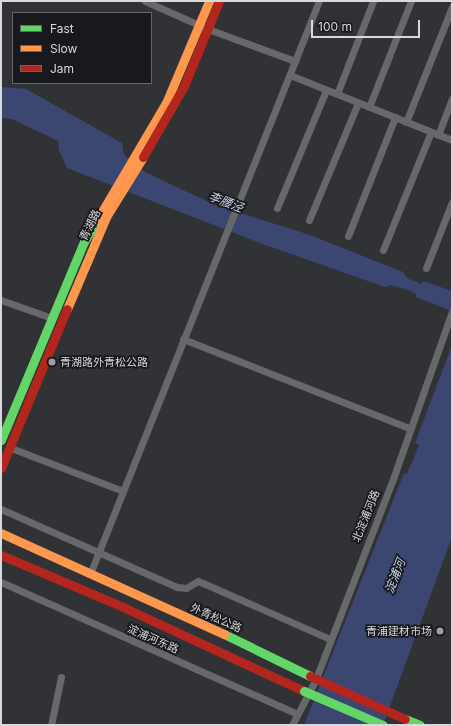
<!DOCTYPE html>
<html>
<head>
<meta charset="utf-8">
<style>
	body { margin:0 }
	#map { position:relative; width:453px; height:726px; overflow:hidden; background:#313235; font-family:Inter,"Noto Sans SC",sans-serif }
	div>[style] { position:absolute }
	.water>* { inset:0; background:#3b4671 }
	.street>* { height:7px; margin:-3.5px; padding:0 3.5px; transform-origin:3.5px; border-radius:3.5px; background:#67686a }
	.fast>* { height:9px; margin:-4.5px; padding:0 4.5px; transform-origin:4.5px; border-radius:4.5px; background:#63d668 }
	.slow>* { height:9px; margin:-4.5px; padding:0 4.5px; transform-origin:4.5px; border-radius:4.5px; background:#ff974d }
	.jam>* { height:9px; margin:-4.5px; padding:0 4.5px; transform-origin:4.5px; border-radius:4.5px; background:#b3261e }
	.fast-bridge>* { height:9px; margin:-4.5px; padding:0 4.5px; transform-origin:4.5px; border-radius:4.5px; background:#63d668 }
	.jam-bridge>* { height:9px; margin:-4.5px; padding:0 4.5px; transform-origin:4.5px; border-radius:4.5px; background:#b3261e }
	.dots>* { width:11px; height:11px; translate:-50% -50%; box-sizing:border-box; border:2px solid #18191c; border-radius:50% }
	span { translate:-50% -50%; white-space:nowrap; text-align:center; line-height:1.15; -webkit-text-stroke:3.5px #18191c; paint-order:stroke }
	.street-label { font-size:11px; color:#d8d9dd }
	.poi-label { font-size:11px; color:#d8d9dd }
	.left { translate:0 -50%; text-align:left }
	.right { translate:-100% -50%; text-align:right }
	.water-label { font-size:12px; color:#cbd5f3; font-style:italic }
	.frame { position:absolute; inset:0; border:2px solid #d8d9dd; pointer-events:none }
	.legend { position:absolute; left:12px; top:12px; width:140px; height:72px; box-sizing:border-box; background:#18191c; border:1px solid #656669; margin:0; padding:5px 7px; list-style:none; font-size:12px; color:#d8d9dd }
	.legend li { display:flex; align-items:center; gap:8px; height:20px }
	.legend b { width:20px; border:1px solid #656669 }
	.scale { position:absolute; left:311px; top:20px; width:109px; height:18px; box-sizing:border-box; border:2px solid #d8d9dd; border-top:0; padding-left:5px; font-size:12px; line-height:14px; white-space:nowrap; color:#d8d9dd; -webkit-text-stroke:3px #18191c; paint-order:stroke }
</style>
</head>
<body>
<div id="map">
	<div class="water">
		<i style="clip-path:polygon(1px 87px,26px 89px,122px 143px,124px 155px,145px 172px,215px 205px,310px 235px,403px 272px,407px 278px,421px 284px,423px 281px,452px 291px,452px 311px,416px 297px,416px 294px,411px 291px,391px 285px,385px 287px,257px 242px,67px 168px,59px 150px,58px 141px,12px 119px,1px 118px)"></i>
		<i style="clip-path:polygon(452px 345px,452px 537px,383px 725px,304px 725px,404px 473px,407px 474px,419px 445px,415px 443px)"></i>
	</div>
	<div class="street">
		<i style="left:145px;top:1px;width:69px;rotate:24deg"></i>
		<i style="left:208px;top:29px;width:93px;rotate:20.2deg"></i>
		<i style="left:290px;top:75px;width:175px;rotate:21.9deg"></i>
		<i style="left:337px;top:94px;width:100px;rotate:-68.8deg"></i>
		<i style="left:369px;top:107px;width:114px;rotate:-68.4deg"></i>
		<i style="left:406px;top:122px;width:124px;rotate:-68.2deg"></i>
		<i style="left:438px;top:135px;width:39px;rotate:-69deg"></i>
		<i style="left:277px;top:208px;width:128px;rotate:-67.4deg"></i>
		<i style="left:309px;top:220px;width:127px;rotate:-67.3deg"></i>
		<i style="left:348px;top:236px;width:128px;rotate:-68.4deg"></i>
		<i style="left:383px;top:250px;width:127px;rotate:-67.9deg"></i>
		<i style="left:426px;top:268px;width:71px;rotate:-68.5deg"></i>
		<i style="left:1px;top:300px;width:54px;rotate:19.4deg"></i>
		<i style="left:183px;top:339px;width:245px;rotate:21.5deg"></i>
		<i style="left:11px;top:448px;width:120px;rotate:21deg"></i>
		<i style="left:1px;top:509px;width:193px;rotate:23.9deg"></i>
		<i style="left:177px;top:587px;width:9px;rotate:6deg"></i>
		<i style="left:186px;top:588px;width:14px;rotate:-30deg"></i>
		<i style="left:198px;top:581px;width:5px;rotate:22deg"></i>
		<i style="left:203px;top:583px;width:139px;rotate:23.8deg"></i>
		<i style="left:90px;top:574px;width:617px;rotate:-68.22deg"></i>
		<i style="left:1px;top:582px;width:324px;rotate:24deg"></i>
		<i style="left:51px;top:725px;width:49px;rotate:-78.2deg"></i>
		<i style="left:292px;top:725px;width:50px;rotate:-62.4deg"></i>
		<i style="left:315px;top:681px;width:217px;rotate:-68.9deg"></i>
		<i style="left:393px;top:479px;width:178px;rotate:-70.6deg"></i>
	</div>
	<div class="fast">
		<i style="left:1px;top:440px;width:215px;rotate:-67.3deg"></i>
		<i style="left:84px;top:242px;width:26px;rotate:-59deg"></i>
		<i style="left:224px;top:634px;width:96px;rotate:26deg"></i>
		<i style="left:405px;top:719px;width:16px;rotate:22deg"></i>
	</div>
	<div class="slow">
		<i style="left:97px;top:220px;width:136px;rotate:-59.5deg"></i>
		<i style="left:166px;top:103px;width:111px;rotate:-67.1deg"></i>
		<i style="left:67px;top:309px;width:100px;rotate:-67deg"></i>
		<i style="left:106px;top:217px;width:70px;rotate:-58.3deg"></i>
		<i style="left:1px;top:533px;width:245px;rotate:24.4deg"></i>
	</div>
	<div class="jam">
		<i style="left:143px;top:157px;width:82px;rotate:-60deg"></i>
		<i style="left:184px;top:86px;width:92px;rotate:-67.6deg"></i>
		<i style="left:1px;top:468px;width:172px;rotate:-67.5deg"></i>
		<i style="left:1px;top:555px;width:135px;rotate:23.1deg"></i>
		<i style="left:125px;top:608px;width:197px;rotate:24.9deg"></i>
	</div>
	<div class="fast-bridge">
		<i style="left:304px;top:691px;width:86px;rotate:23.3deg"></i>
	</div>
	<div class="jam-bridge">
		<i style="left:310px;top:676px;width:104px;rotate:24.4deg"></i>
	</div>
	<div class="dots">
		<i style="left:52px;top:362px;background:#9e9fa2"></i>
		<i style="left:440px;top:631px;background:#9e9fa2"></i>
	</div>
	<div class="street-label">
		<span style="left:90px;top:225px;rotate:-64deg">青湖路</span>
		<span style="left:366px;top:516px;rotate:-68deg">北淀浦河路</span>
		<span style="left:216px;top:618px;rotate:24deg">外青松公路</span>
		<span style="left:153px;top:639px;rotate:24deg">淀浦河东路</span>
	</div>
	<div class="poi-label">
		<span class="left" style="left:60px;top:362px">青湖路外青松公路</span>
		<span class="right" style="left:432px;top:631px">青浦建材市场</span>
	</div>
	<div class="water-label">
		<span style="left:226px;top:202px;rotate:21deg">李腰泾</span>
		<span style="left:395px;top:576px;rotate:-69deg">淀浦河</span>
	</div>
	<div class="frame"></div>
	<ul class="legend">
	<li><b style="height:5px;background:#63d668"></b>Fast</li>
	<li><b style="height:5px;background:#ff974d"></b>Slow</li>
	<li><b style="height:5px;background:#b3261e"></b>Jam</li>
	</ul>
	<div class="scale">100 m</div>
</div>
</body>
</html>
